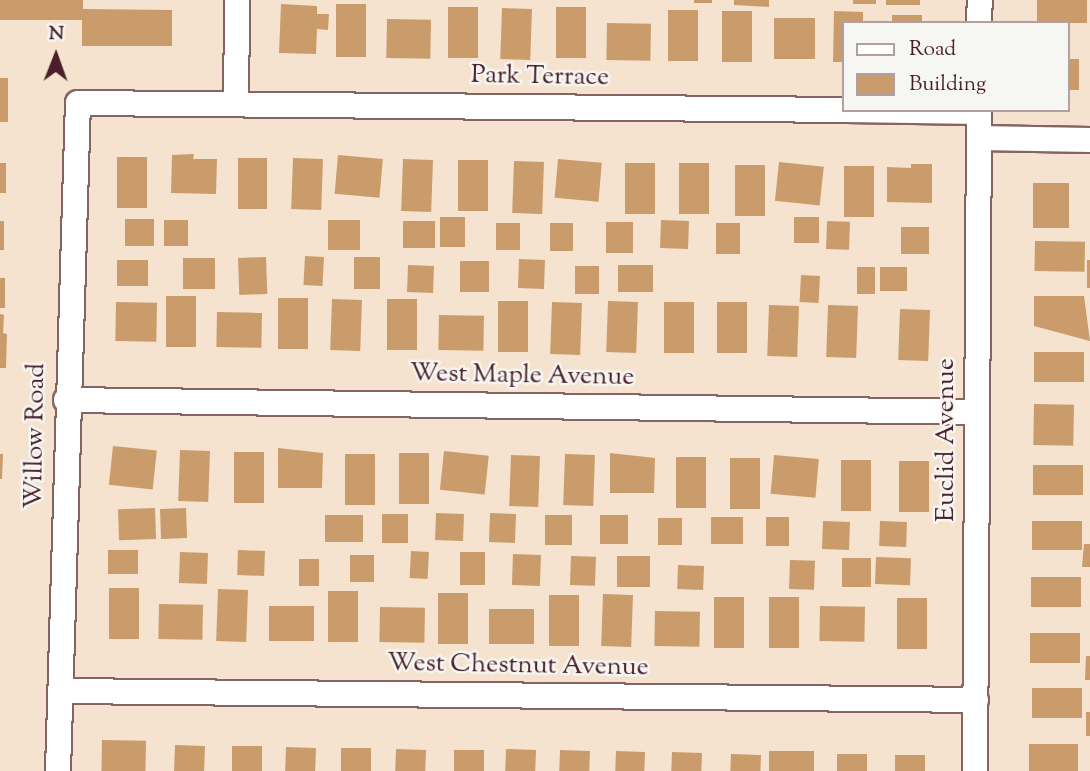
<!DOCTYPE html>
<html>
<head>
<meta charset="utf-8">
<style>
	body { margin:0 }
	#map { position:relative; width:1090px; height:771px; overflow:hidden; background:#f5e3cf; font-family:"Sorts Mill Goudy",serif }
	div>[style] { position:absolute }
	.building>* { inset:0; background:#ca9c6b; transform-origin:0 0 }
	.roads { filter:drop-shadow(2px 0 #866464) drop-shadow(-2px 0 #866464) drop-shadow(0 2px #866464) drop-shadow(0 -2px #866464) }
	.minor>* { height:24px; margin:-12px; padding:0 12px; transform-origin:12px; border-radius:12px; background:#fff }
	span { translate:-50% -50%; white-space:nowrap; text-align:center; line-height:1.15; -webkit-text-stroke:5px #f6f6f2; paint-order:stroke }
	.street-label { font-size:26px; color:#4a1f2b }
	.legend { position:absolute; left:842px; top:21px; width:228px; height:91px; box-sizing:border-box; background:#f6f6f2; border:2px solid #b1a0a2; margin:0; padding:9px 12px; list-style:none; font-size:21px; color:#4a1f2b }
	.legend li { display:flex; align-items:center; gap:14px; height:35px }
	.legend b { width:35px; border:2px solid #b1a0a2 }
	.north { position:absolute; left:21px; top:21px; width:70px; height:70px; -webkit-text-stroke:5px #f6f6f2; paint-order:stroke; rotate:1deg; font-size:19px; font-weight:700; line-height:28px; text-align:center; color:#4a1f2b }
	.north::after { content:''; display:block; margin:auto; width:24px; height:32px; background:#4a1f2b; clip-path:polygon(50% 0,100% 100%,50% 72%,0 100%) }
</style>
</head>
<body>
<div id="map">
	<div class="building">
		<i style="clip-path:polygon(0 0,83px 0,83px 9px,172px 10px,172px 46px,82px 46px,82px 20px,0 20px)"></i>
		<i style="left:694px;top:0;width:18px;height:3px"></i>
		<i style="clip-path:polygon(734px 0,769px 0,769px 7px,734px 5px)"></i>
		<i style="left:853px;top:0;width:23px;height:4px"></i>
		<i style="left:886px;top:0;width:34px;height:5px"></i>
		<i style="left:1037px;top:0;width:50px;height:23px"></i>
		<i style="clip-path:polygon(281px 4px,317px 6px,317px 14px,329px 14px,328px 30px,317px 29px,316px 54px,279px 53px)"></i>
		<i style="left:336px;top:4px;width:30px;height:53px"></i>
		<i style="left:448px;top:7px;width:30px;height:51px"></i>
		<i style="left:556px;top:7px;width:30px;height:51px"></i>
		<i style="left:502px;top:8px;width:30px;height:51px;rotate:2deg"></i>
		<i style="left:668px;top:10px;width:30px;height:51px"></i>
		<i style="left:722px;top:11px;width:30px;height:51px"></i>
		<i style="clip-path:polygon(834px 11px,863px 12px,863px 23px,843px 23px,843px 62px,833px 62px)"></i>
		<i style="left:892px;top:15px;width:30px;height:8px"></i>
		<i style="left:774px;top:18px;width:41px;height:41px"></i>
		<i style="left:387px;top:19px;width:44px;height:39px;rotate:1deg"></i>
		<i style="left:607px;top:23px;width:44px;height:37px;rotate:1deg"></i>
		<i style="left:1079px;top:59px;width:31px;height:12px;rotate:90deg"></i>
		<i style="left:0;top:78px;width:8px;height:44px"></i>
		<i style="clip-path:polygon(194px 154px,193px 159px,217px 159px,216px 194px,171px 193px,172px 155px)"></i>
		<i style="left:338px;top:155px;width:45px;height:39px;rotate:5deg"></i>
		<i style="left:117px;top:157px;width:30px;height:51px"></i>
		<i style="left:238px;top:158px;width:29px;height:51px"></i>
		<i style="left:293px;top:158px;width:30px;height:51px;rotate:2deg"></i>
		<i style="left:403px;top:159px;width:30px;height:52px;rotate:2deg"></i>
		<i style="left:558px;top:159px;width:44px;height:39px;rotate:5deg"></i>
		<i style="left:458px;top:160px;width:30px;height:51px"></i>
		<i style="left:514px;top:161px;width:30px;height:52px;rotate:2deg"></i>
		<i style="left:779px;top:162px;width:45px;height:39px;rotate:6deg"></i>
		<i style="left:0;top:163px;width:6px;height:30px"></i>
		<i style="left:625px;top:163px;width:30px;height:51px"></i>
		<i style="left:679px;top:163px;width:30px;height:51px"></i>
		<i style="clip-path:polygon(911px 164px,932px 164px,932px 203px,887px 202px,887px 167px,911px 168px)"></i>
		<i style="left:735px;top:165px;width:30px;height:51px"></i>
		<i style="left:844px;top:166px;width:30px;height:51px"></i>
		<i style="left:1069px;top:183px;width:45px;height:36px;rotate:90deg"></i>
		<i style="left:440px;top:217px;width:25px;height:30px"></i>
		<i style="left:794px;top:217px;width:25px;height:26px"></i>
		<i style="left:154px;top:219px;width:27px;height:29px;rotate:90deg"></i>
		<i style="left:188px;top:220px;width:26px;height:24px;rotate:90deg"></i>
		<i style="left:328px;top:220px;width:32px;height:30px"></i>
		<i style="left:661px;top:220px;width:28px;height:28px;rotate:2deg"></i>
		<i style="left:0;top:221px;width:4px;height:29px"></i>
		<i style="left:403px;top:221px;width:32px;height:27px"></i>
		<i style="left:827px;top:221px;width:23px;height:28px;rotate:2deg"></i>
		<i style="left:606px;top:222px;width:27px;height:31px"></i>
		<i style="left:520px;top:223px;width:27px;height:24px;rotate:90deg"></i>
		<i style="left:550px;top:223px;width:23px;height:28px"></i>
		<i style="left:716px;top:223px;width:24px;height:31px"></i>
		<i style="left:901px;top:227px;width:28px;height:27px"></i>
		<i style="left:1035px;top:241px;width:50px;height:30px;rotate:1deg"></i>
		<i style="left:305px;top:256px;width:19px;height:29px;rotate:3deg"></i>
		<i style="left:266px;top:257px;width:37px;height:28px;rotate:88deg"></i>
		<i style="left:380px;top:257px;width:32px;height:26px;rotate:90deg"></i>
		<i style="left:183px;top:258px;width:32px;height:31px"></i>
		<i style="left:519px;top:259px;width:26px;height:29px;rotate:2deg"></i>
		<i style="left:117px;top:260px;width:31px;height:26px"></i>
		<i style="left:1087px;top:260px;width:3px;height:28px"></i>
		<i style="left:460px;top:261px;width:29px;height:31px"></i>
		<i style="left:408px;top:265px;width:26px;height:27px;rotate:2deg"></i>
		<i style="left:618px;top:265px;width:35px;height:27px"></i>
		<i style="left:575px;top:266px;width:24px;height:28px"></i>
		<i style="left:857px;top:267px;width:18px;height:27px"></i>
		<i style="left:880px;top:267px;width:27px;height:24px"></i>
		<i style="left:801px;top:275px;width:19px;height:27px;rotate:3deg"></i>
		<i style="left:0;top:278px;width:5px;height:30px"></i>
		<i style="left:166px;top:296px;width:30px;height:51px"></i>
		<i style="clip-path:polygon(1034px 296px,1084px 296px,1090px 341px,1034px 326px)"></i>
		<i style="left:278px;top:298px;width:30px;height:51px"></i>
		<i style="left:332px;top:299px;width:30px;height:51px;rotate:2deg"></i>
		<i style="left:387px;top:299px;width:30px;height:51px"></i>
		<i style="left:498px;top:301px;width:30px;height:51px"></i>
		<i style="left:608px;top:301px;width:30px;height:51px;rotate:2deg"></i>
		<i style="left:116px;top:302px;width:41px;height:39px;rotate:1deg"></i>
		<i style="left:552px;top:302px;width:30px;height:52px;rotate:2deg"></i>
		<i style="left:664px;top:302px;width:30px;height:51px"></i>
		<i style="left:717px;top:302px;width:30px;height:51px"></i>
		<i style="left:769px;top:305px;width:30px;height:51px;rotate:2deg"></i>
		<i style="left:828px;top:305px;width:30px;height:52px;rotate:2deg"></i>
		<i style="left:900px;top:309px;width:30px;height:51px;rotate:2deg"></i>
		<i style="left:217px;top:312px;width:45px;height:35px;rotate:1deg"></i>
		<i style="clip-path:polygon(0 314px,4px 315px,3px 333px,7px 334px,6px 368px,0 368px)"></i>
		<i style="left:439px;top:315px;width:45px;height:35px;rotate:1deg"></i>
		<i style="left:1034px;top:352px;width:50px;height:30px"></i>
		<i style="left:1034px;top:404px;width:40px;height:41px;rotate:1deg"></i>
		<i style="left:113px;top:446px;width:44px;height:39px;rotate:6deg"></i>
		<i style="clip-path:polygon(278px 448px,323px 453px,322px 488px,278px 488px)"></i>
		<i style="left:180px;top:450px;width:30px;height:51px;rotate:2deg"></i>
		<i style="left:444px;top:451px;width:45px;height:39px;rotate:6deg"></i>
		<i style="left:234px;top:452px;width:30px;height:51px"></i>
		<i style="left:399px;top:453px;width:30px;height:51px"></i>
		<i style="clip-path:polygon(610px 453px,655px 458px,654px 493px,610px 493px)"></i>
		<i style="clip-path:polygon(0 454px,3px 454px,2px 479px,0 479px)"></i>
		<i style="left:345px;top:454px;width:30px;height:51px"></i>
		<i style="left:565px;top:454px;width:30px;height:51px;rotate:2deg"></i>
		<i style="left:511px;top:455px;width:29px;height:51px;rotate:2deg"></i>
		<i style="left:774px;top:455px;width:45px;height:39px;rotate:5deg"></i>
		<i style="left:676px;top:457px;width:30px;height:51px"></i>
		<i style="left:730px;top:458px;width:30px;height:51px"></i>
		<i style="left:841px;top:460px;width:30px;height:51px"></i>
		<i style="left:899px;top:461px;width:30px;height:51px"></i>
		<i style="left:1033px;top:465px;width:50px;height:30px"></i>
		<i style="left:155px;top:508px;width:31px;height:37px;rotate:88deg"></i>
		<i style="left:186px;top:508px;width:30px;height:26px;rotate:88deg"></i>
		<i style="left:436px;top:513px;width:28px;height:27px;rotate:2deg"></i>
		<i style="left:490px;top:513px;width:26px;height:29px;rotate:2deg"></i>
		<i style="left:382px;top:514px;width:26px;height:29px"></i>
		<i style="left:325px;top:515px;width:38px;height:27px"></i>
		<i style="left:545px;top:515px;width:27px;height:30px"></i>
		<i style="left:600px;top:515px;width:28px;height:29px"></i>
		<i style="left:711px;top:517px;width:32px;height:27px"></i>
		<i style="left:766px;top:517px;width:23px;height:29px"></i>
		<i style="left:658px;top:518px;width:24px;height:27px"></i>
		<i style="left:823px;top:521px;width:27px;height:28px;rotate:2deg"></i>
		<i style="left:880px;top:521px;width:27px;height:25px;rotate:2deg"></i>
		<i style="left:1032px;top:521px;width:50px;height:29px"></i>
		<i style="clip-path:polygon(1084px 544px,1090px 544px,1090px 567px,1082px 567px)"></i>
		<i style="left:108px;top:550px;width:30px;height:24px"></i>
		<i style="left:238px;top:550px;width:27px;height:25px;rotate:2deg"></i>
		<i style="left:411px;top:551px;width:18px;height:27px;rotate:3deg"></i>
		<i style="left:180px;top:552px;width:28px;height:31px;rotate:2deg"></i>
		<i style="left:460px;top:552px;width:25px;height:33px"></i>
		<i style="left:513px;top:554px;width:28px;height:31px;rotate:2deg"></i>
		<i style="left:350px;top:555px;width:24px;height:27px"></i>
		<i style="left:571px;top:556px;width:25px;height:29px;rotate:2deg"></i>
		<i style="left:650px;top:556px;width:31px;height:33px;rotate:90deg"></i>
		<i style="left:876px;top:557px;width:35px;height:27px;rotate:2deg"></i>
		<i style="left:842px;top:558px;width:29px;height:29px"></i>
		<i style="left:299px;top:559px;width:20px;height:27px"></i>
		<i style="left:790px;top:560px;width:25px;height:29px;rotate:2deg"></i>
		<i style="left:678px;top:565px;width:26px;height:24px;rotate:2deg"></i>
		<i style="left:1031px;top:577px;width:50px;height:30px"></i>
		<i style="left:109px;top:588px;width:30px;height:51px"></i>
		<i style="left:218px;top:589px;width:30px;height:52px;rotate:2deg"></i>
		<i style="left:328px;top:591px;width:30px;height:51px"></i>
		<i style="left:438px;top:593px;width:30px;height:51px"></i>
		<i style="left:603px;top:594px;width:30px;height:52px;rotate:2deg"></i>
		<i style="left:549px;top:595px;width:30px;height:51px"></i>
		<i style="left:714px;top:597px;width:30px;height:51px"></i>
		<i style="left:769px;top:597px;width:30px;height:51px"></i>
		<i style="left:897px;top:598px;width:30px;height:51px"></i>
		<i style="left:159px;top:604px;width:44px;height:35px;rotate:1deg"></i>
		<i style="left:269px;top:606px;width:45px;height:35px"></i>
		<i style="left:820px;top:606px;width:45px;height:35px;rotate:1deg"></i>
		<i style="left:380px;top:607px;width:45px;height:35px;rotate:1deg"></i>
		<i style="left:489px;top:609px;width:45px;height:35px"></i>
		<i style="left:655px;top:611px;width:45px;height:35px;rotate:1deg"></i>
		<i style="left:1030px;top:633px;width:50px;height:30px"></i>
		<i style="clip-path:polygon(1086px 656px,1090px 656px,1090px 680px,1085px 680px)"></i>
		<i style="left:1032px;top:688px;width:50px;height:30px"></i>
		<i style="left:1086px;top:712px;width:4px;height:24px"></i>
		<i style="left:102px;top:740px;width:44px;height:31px;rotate:1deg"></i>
		<i style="left:1029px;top:744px;width:49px;height:27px"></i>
		<i style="left:175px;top:745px;width:30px;height:26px;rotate:2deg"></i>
		<i style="left:232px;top:746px;width:30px;height:25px"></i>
		<i style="left:286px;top:747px;width:30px;height:24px;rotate:2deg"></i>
		<i style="left:341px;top:748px;width:30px;height:23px"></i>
		<i style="left:396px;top:749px;width:30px;height:22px;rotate:2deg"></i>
		<i style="left:506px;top:749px;width:30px;height:22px;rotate:2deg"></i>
		<i style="left:454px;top:750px;width:30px;height:21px"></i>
		<i style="left:560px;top:750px;width:30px;height:21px;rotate:2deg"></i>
		<i style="left:616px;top:751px;width:29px;height:20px;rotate:2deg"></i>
		<i style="left:769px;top:751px;width:45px;height:20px"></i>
		<i style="left:672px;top:752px;width:30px;height:19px;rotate:2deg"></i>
		<i style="left:731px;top:754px;width:30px;height:17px;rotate:2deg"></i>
		<i style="left:837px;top:754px;width:30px;height:17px"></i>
		<i style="left:895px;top:755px;width:30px;height:16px"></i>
	</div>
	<div class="roads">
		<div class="minor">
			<i style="left:979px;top:23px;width:23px;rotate:-88deg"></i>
			<i style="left:236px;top:104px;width:104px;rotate:-89.4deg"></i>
			<i style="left:846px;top:110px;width:133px;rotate:0.9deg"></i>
			<i style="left:979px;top:138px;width:111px;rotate:1deg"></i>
			<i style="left:66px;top:400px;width:911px;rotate:0.75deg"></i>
			<i style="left:61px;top:691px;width:915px;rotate:0.56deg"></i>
			<i style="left:58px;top:771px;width:668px;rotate:-88.29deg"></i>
			<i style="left:78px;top:103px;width:765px;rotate:0.52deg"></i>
			<i style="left:975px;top:771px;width:661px;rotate:-89.65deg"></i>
		</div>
	</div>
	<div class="street-label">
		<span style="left:540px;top:77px;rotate:1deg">Park Terrace</span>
		<span style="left:522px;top:376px;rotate:1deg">West Maple Avenue</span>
		<span style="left:36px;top:436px;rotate:-89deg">Willow Road</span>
		<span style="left:947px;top:440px;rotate:-90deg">Euclid Avenue</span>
		<span style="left:518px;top:666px;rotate:1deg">West Chestnut Avenue</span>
	</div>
	<ul class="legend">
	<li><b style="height:9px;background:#fff"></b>Road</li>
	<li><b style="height:19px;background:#ca9c6b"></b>Building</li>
	</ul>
	<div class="north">N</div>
</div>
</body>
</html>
